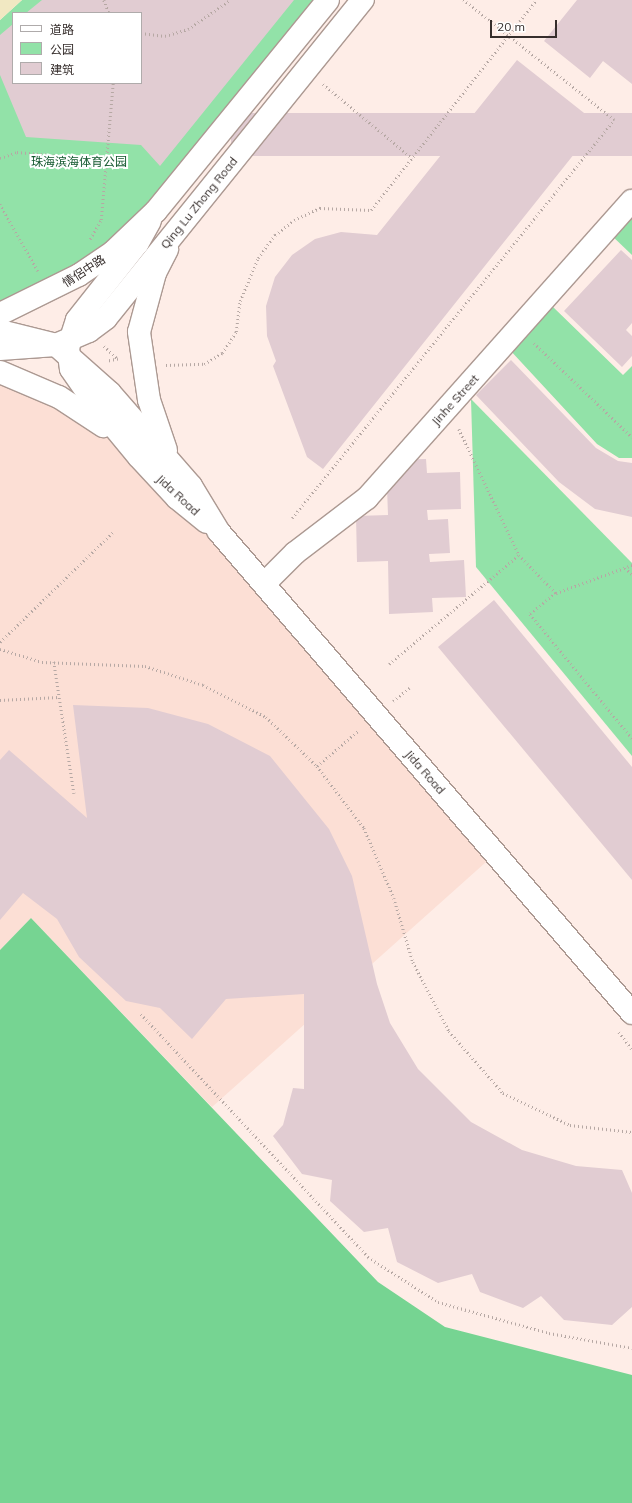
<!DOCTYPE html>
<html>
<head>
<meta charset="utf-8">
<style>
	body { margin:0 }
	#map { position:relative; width:632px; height:1503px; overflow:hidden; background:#feede7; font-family:Mulish,"Noto Sans SC",sans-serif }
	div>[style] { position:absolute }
	.built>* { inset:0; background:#fcdfd5 }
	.green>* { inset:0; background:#92e2a8 }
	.forest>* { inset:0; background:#76d492 }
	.sand>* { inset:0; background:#f1e8c2 }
	.building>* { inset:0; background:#e1ccd2; transform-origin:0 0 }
	.path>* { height:2.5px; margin-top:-1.25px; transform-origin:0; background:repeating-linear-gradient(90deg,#b6a8a4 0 1px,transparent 0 4px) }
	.roads { filter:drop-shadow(1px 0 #ac9992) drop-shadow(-1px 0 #ac9992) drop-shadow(0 1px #ac9992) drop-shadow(0 -1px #ac9992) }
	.minor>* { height:22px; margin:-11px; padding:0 11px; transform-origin:11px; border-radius:11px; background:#fff }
	.major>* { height:22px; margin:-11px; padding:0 11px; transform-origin:11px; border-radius:11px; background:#fff }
	.highway>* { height:22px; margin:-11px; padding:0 11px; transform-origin:11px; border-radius:11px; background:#fff }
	span { translate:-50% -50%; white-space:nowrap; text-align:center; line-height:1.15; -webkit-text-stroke:4px #fff; paint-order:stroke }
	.park-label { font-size:12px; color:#13582e }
	.street-label { font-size:12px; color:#362e2c }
	.legend { position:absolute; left:12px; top:12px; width:130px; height:72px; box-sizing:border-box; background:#fff; border:1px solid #afabab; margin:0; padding:5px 7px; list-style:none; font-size:12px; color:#362e2c }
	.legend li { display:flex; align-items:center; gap:8px; height:20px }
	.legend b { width:20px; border:1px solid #afabab }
	.scale { position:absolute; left:490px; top:20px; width:67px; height:18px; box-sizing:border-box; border:2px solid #362e2c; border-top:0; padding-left:5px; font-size:12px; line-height:14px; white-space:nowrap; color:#362e2c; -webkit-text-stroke:3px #fff; paint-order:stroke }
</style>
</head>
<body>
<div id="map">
	<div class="built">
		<i style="clip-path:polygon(0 373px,59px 397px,139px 457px,495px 854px,212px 1107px,31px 918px,0 950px)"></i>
	</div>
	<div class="green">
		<i style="clip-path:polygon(evenodd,22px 0,319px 0,170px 182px,88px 263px,0 307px,0 20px,22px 0,13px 13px,141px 13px,141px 83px,13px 83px,13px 13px)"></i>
		<i style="clip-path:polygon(632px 209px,632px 255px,609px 233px)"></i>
		<i style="clip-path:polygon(552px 306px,623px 375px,632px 366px,632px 458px,619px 458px,597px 444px,509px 349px)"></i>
		<i style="clip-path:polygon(471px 399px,632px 563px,632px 756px,476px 567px)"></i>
	</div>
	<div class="forest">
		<i style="clip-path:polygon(31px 918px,378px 1282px,445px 1327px,632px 1375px,632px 1503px,0 1503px,0 950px)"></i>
	</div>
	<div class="sand">
		<i style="clip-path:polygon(0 0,22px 0,0 20px)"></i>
	</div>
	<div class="building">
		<i style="clip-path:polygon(42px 0,294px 0,160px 166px,141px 145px,26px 137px,0 75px,0 35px,13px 24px,13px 83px,141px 83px,141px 13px,26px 13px)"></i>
		<i style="clip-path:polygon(577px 0,632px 0,632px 84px,603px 61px,590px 78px,544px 41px)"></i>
		<i style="clip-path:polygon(517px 60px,598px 124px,323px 469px,307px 457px,273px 366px,276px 361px,267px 336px,266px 306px,275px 277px,292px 255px,315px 239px,341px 232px,377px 235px)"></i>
		<i style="left:632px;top:113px;width:43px;height:401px;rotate:90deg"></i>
		<i style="clip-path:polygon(621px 250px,632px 260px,632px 323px,626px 330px,632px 336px,632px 356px,622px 367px,564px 311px)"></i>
		<i style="clip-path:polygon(511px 360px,596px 448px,618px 461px,632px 463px,632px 517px,595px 509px,559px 482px,476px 395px)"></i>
		<i style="clip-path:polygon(426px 459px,427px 473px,460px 472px,461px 509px,427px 510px,428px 520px,448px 519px,450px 553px,429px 554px,430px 562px,464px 560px,466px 597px,432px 598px,433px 612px,389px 614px,388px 561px,357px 562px,356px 516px,388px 515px,386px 460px)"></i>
		<i style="clip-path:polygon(494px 600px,632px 767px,632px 880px,438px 647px)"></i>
		<i style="clip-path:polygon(73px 705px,148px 708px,208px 724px,270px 756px,329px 829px,352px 876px,377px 984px,390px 1023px,418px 1069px,471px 1122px,522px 1150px,576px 1166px,622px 1170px,632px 1193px,632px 1307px,612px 1325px,564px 1320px,541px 1296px,523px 1308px,480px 1292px,472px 1274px,438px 1283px,397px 1262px,388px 1228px,364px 1232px,330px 1201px,332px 1180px,302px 1174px,273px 1136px,283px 1125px,293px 1088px,304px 1089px,304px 994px,226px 999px,192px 1039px,160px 1008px,126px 1001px,79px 957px,57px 919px,23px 893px,0 920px,0 760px,9px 750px,87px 818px)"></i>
	</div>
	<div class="path">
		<i style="left:104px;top:0;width:14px;rotate:69deg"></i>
		<i style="left:141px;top:33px;width:24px;rotate:7deg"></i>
		<i style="left:165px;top:36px;width:24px;rotate:-17deg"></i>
		<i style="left:188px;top:29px;width:51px;rotate:-34.6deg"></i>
		<i style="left:323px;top:84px;width:116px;rotate:39.7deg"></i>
		<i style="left:0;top:158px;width:18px;rotate:-19deg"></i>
		<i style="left:17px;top:152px;width:89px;rotate:5.1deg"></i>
		<i style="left:0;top:204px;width:77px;rotate:60.4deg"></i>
		<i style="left:90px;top:239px;width:22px;rotate:-60deg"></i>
		<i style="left:101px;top:220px;width:138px;rotate:-85deg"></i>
		<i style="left:534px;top:343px;width:136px;rotate:43.8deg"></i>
		<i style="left:104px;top:346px;width:19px;rotate:43deg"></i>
		<i style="left:118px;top:359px;width:10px;rotate:169deg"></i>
		<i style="left:166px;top:365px;width:38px;rotate:-2deg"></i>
		<i style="left:204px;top:364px;width:21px;rotate:-31deg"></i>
		<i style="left:222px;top:353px;width:25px;rotate:-56deg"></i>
		<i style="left:236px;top:332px;width:31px;rotate:-83deg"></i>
		<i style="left:240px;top:301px;width:47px;rotate:-67.3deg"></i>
		<i style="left:258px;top:258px;width:29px;rotate:-54deg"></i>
		<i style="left:275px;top:235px;width:24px;rotate:-38deg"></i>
		<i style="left:294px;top:220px;width:29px;rotate:-25deg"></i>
		<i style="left:320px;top:208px;width:51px;rotate:2.2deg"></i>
		<i style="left:371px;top:210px;width:267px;rotate:-51.8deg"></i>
		<i style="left:459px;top:429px;width:140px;rotate:64.5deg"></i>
		<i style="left:519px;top:555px;width:53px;rotate:45.8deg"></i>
		<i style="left:556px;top:593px;width:33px;rotate:141deg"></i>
		<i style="left:530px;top:614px;width:161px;rotate:50.6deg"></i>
		<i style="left:292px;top:518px;width:512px;rotate:-51.03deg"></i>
		<i style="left:614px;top:120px;width:193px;rotate:-141.5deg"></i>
		<i style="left:625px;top:568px;width:9px;rotate:41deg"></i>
		<i style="left:556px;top:593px;width:81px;rotate:-20.2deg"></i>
		<i style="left:0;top:642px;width:158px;rotate:-44.2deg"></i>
		<i style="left:0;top:649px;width:44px;rotate:17.2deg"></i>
		<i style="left:42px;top:662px;width:103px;rotate:2.2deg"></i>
		<i style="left:145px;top:666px;width:61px;rotate:18.1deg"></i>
		<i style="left:203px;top:685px;width:71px;rotate:26.9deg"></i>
		<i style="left:266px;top:717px;width:71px;rotate:43.9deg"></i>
		<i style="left:317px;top:766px;width:78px;rotate:52.8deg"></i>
		<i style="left:364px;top:828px;width:76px;rotate:66.8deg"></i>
		<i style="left:394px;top:898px;width:67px;rotate:73.5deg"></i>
		<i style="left:413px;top:962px;width:78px;rotate:62.4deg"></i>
		<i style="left:449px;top:1031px;width:82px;rotate:48.9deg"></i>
		<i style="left:503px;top:1093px;width:74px;rotate:25.5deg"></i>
		<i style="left:570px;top:1125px;width:62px;rotate:6.4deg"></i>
		<i style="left:54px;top:662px;width:133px;rotate:81.3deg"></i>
		<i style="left:389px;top:664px;width:170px;rotate:-40deg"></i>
		<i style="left:0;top:700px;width:59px;rotate:-2.9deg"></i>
		<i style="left:393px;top:701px;width:21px;rotate:-39deg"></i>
		<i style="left:317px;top:766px;width:55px;rotate:-40.6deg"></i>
		<i style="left:141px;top:1014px;width:333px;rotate:46.9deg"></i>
		<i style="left:368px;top:1257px;width:83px;rotate:32.7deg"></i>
		<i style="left:438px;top:1302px;width:115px;rotate:15.6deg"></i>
		<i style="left:549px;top:1333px;width:84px;rotate:10.2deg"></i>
		<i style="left:619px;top:1032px;width:21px;rotate:53deg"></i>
	</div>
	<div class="roads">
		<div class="minor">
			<i style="left:264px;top:584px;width:44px;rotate:-45deg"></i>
			<i style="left:295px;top:553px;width:91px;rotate:-37.4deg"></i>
			<i style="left:367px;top:498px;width:398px;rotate:-48.3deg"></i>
		</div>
		<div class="major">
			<i style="left:150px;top:221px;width:26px;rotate:119deg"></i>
			<i style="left:137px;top:244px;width:97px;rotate:128.3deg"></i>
			<i style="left:77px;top:320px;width:29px;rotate:108deg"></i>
			<i style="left:68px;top:348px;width:21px;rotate:82deg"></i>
			<i style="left:71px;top:369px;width:44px;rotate:55.2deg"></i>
			<i style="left:96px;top:405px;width:67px;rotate:50.4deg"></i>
			<i style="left:139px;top:457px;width:56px;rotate:47.2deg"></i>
			<i style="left:177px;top:498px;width:38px;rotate:39deg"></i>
			<i style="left:0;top:331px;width:58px;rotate:14deg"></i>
			<i style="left:56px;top:345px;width:72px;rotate:41.6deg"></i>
			<i style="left:110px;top:393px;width:123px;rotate:48.9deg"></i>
			<i style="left:191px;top:486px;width:54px;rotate:58.7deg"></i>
			<i style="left:219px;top:532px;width:634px;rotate:49.35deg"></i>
			<i style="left:0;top:372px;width:64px;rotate:23deg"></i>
			<i style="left:59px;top:397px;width:53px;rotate:33.4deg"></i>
			<i style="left:166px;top:450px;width:53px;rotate:-108.8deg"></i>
			<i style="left:149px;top:400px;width:69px;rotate:-98.4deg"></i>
			<i style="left:139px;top:332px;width:61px;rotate:-74.8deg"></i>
			<i style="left:155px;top:273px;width:27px;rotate:-63deg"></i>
		</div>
		<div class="highway">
			<i style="left:0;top:314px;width:88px;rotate:-26.3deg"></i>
			<i style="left:79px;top:275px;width:41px;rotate:-34.1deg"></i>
			<i style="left:113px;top:252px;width:59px;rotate:-43.6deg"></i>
			<i style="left:156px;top:211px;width:272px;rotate:-50.8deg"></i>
			<i style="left:0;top:349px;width:56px;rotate:-4.1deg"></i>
			<i style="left:56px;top:345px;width:36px;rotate:-23deg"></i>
			<i style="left:89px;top:331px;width:21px;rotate:-37deg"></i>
			<i style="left:106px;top:318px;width:409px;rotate:-51.1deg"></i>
		</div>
	</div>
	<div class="park-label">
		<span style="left:79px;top:162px">珠海滨海体育公园</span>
	</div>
	<div class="street-label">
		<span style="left:199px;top:203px;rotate:-51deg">Qing Lu Zhong Road</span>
		<span style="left:84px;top:271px;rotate:-33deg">情侶中路</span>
		<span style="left:455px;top:400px;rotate:-48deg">Jinhe Street</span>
		<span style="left:178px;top:495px;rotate:43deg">Jida Road</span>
		<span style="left:425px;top:772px;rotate:49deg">Jida Road</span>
	</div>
	<ul class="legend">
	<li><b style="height:5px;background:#fff"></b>道路</li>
	<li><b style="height:11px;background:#92e2a8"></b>公园</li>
	<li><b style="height:11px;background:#e1ccd2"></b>建筑</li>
	</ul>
	<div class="scale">20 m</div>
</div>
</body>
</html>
